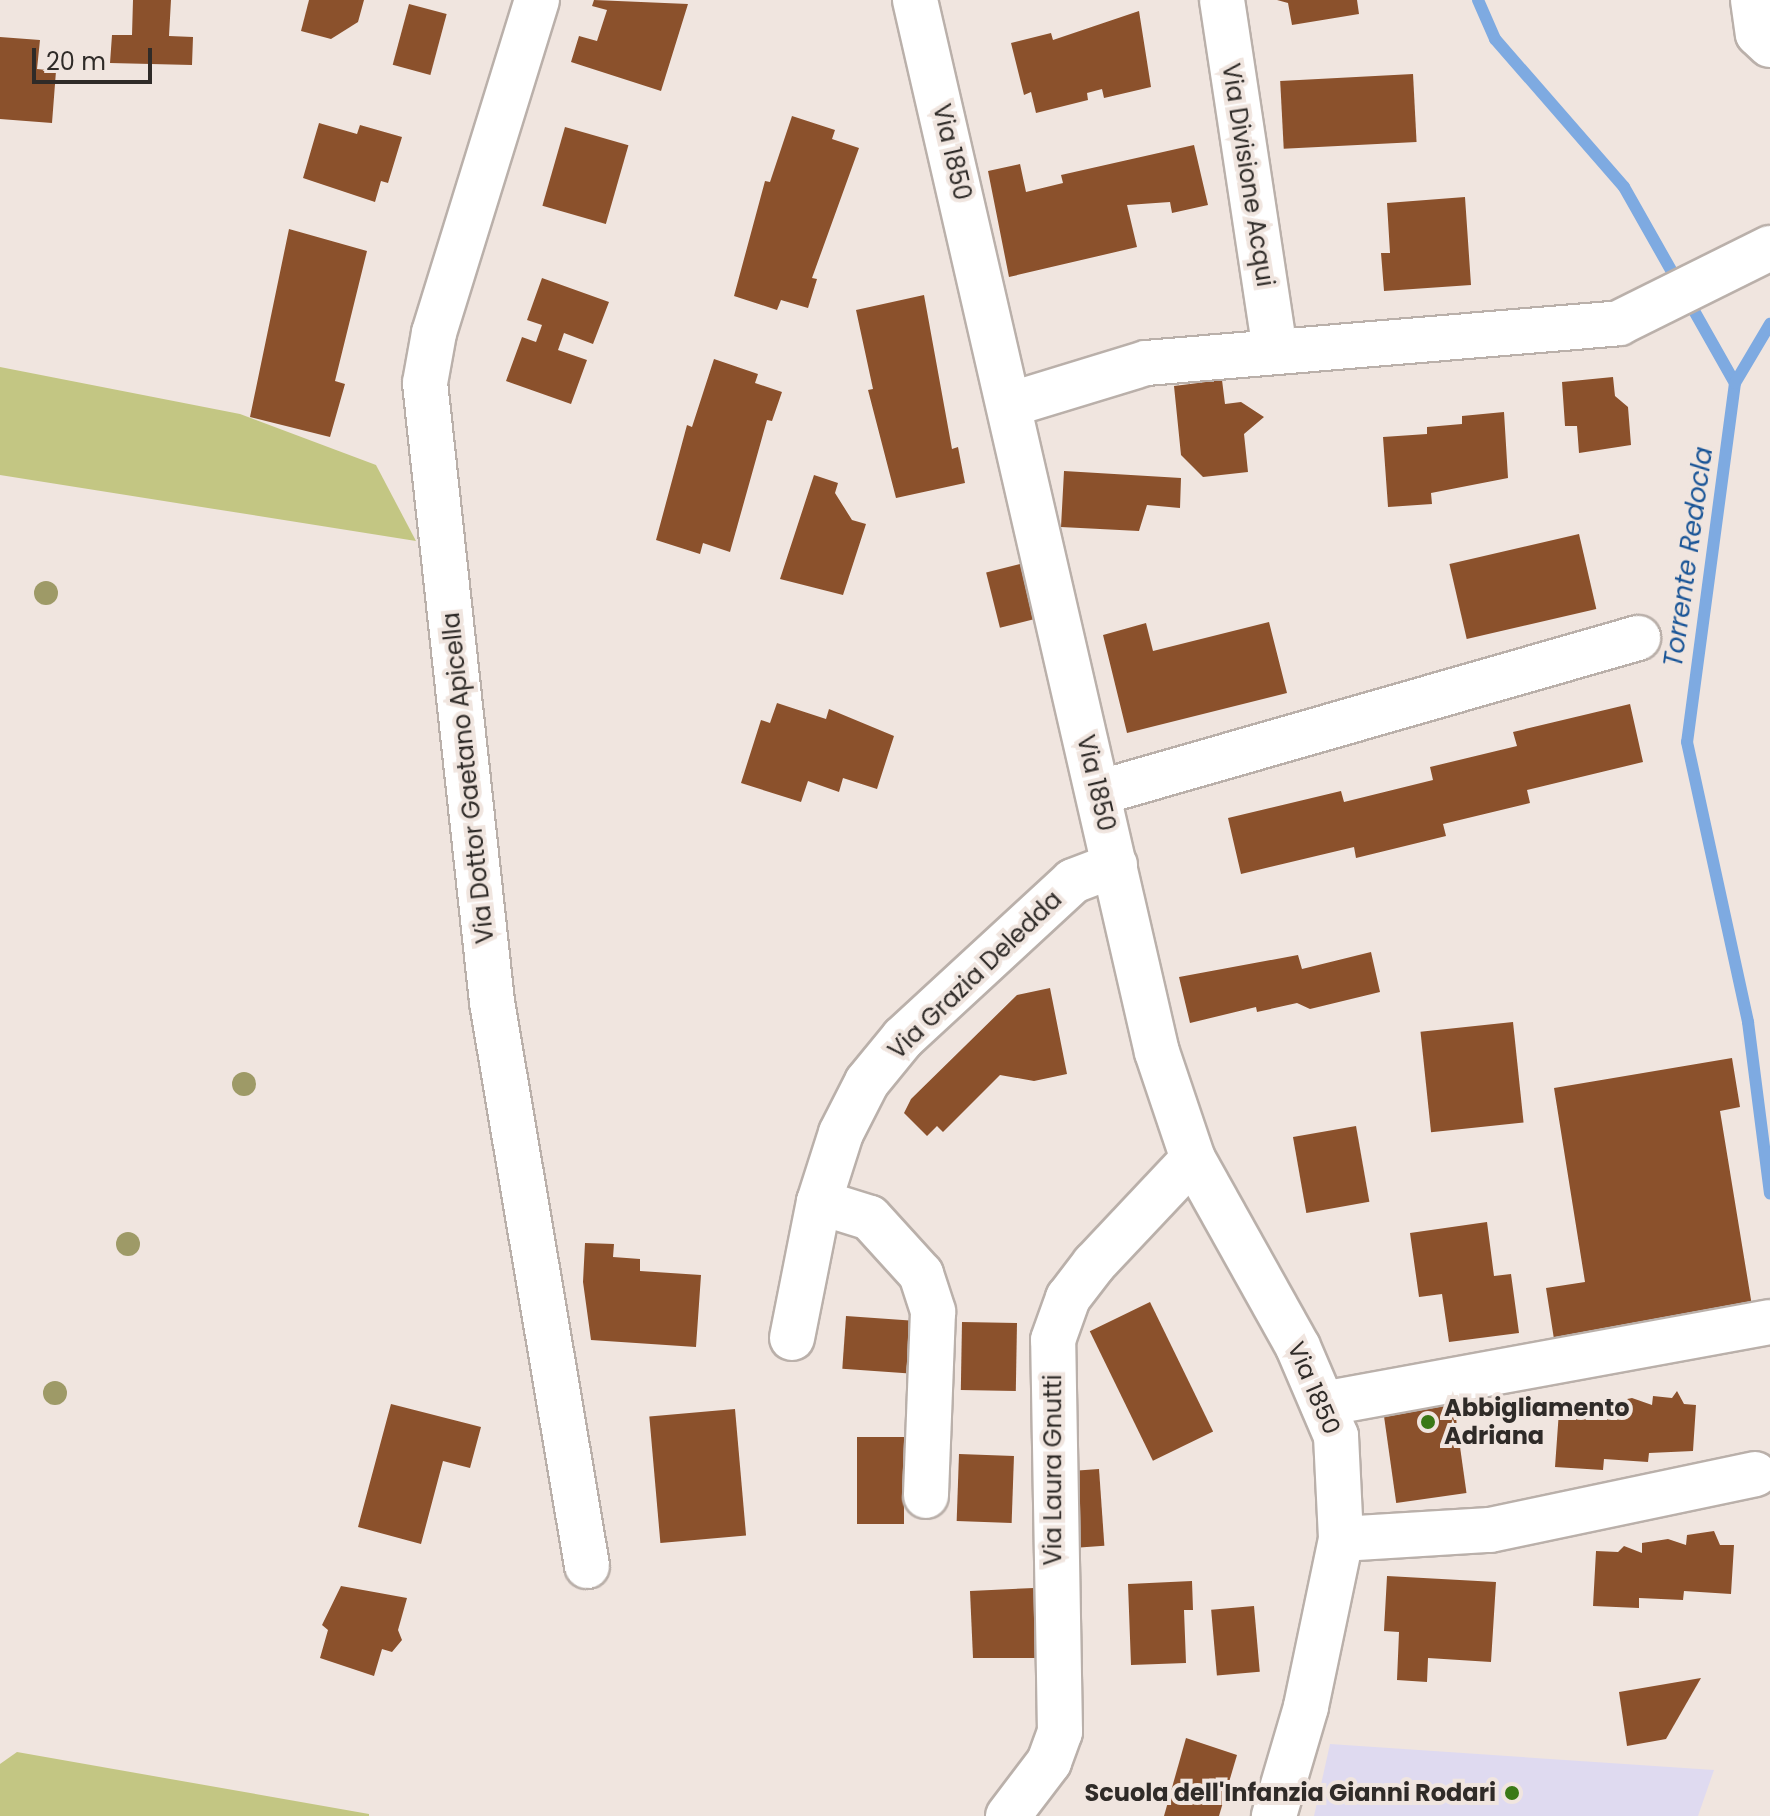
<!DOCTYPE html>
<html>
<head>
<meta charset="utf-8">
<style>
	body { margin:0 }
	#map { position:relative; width:1770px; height:1816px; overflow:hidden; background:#f0e5df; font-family:Poppins,sans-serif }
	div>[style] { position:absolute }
	.education>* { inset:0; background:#dfdaf0 }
	.green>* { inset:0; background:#c3c683 }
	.stream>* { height:12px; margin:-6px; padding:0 6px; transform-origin:6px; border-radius:6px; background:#7eaae1 }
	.building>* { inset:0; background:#8b512c; transform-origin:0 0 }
	.roads { filter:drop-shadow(2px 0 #bab0aa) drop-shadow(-2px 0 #bab0aa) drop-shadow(0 2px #bab0aa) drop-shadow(0 -2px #bab0aa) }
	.minor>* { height:44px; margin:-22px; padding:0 22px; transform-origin:22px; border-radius:22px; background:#fff }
	.trees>* { width:24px; height:24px; margin:-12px; border-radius:50%; background:#9e9a67 }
	.dots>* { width:22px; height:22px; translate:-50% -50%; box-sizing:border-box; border:4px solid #f0e5df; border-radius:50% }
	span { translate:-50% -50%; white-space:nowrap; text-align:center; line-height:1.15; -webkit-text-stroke:8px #f0e5df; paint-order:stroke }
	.street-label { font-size:24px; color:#2f2b28 }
	.poi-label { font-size:24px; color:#2f2b28; font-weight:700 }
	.left { translate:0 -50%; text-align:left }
	.right { translate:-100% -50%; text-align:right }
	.water-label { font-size:26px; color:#1a5597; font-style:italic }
	.scale { position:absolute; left:32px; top:48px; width:120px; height:36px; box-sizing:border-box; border:4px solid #2f2b28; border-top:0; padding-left:10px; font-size:24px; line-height:28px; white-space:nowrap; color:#2f2b28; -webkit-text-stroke:6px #f0e5df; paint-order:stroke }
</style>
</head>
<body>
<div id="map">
	<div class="education">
		<i style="clip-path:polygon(1330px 1744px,1714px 1770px,1698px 1816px,1314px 1816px)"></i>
	</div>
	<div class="green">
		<i style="clip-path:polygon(0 367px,240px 414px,376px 465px,416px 541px,0 475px)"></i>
		<i style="clip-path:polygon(17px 1752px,369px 1814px,369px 1816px,0 1816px,0 1764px)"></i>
	</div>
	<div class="stream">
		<i style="left:1478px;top:0;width:43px;rotate:66.4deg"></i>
		<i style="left:1495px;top:39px;width:196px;rotate:48.9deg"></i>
		<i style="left:1624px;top:187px;width:225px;rotate:60.5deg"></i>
		<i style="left:1735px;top:383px;width:362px;rotate:97.6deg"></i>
		<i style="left:1687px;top:742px;width:287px;rotate:77.7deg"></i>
		<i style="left:1748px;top:1022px;width:173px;rotate:82.7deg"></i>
		<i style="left:1735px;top:383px;width:69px;rotate:-59.3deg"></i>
	</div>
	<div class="building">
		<i style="clip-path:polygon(133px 0,171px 0,169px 36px,193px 37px,192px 65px,110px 63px,112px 35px,132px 35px)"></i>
		<i style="clip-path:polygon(309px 0,364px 0,358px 22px,331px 39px,301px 31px)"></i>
		<i style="clip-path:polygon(594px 0,688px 4px,661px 91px,571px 62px,579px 36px,597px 41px,607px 10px,592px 6px)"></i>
		<i style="clip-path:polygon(1277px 0,1357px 0,1359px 14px,1292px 25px,1288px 3px)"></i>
		<i style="left:409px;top:4px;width:39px;height:63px;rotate:15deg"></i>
		<i style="clip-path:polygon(1139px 11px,1151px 87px,1104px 98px,1102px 89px,1087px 93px,1088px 100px,1036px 113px,1031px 92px,1024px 95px,1011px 43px,1051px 33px,1053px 40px)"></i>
		<i style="clip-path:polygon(0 37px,40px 40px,37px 69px,56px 71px,52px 123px,0 119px)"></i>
		<i style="left:1413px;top:74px;width:68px;height:133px;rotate:87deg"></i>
		<i style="clip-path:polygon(792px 116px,835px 130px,832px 139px,859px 148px,812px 278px,817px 279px,808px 308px,781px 300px,777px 310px,734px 296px,765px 181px,770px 182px)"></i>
		<i style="clip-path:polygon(319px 123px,357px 134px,360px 125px,402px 137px,388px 183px,381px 181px,375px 202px,303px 178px)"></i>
		<i style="left:565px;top:127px;width:66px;height:82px;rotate:16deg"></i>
		<i style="clip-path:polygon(1194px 145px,1208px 205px,1172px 213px,1170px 202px,1127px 205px,1137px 247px,1009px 277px,988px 171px,1020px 164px,1026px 192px,1063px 183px,1061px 175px)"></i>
		<i style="clip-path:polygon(1465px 197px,1471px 285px,1384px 291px,1381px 253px,1390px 253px,1387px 203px)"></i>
		<i style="clip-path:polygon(289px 229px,367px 251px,335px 381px,345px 384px,330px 437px,250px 417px)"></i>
		<i style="clip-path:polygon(542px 278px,609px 302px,593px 344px,564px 333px,558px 350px,587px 360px,571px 404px,506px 381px,522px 337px,536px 342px,542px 325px,527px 320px)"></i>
		<i style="clip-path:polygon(924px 295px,952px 449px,958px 447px,965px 483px,896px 498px,868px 390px,873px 389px,856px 310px)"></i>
		<i style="clip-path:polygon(714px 359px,758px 374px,755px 383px,782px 392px,772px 421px,767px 420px,730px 552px,703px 543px,700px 554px,656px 540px,687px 425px,692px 427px)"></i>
		<i style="clip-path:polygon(1613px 377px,1615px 396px,1628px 407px,1631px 445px,1579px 453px,1577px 426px,1565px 426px,1562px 382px)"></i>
		<i style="clip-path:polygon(1222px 380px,1225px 404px,1241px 402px,1264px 417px,1244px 434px,1248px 472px,1203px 477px,1181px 455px,1174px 386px)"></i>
		<i style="clip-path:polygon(1504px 412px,1508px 478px,1431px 493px,1432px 504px,1388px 507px,1383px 437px,1427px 434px,1427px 427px,1462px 424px,1462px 416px)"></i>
		<i style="clip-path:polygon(1064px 471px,1181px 478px,1180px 508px,1147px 505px,1139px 531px,1061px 527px)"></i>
		<i style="clip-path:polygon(814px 475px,838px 483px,835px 493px,852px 520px,866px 524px,843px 595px,780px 579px)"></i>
		<i style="left:1579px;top:534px;width:77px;height:133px;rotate:77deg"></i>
		<i style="left:1024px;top:563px;width:57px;height:39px;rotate:76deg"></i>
		<i style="clip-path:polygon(1269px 622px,1287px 693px,1127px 733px,1103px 635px,1146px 623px,1153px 651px)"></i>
		<i style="clip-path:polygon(777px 703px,826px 719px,829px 709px,894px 736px,877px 789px,843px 778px,839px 792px,808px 781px,801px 802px,741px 783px,761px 720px,770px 723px)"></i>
		<i style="clip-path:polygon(1630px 704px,1643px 762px,1527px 790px,1530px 803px,1443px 824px,1446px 836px,1356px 858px,1354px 847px,1241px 874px,1228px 818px,1341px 791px,1344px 802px,1433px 780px,1430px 767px,1517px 746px,1513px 732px)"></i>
		<i style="clip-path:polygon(1371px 952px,1380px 992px,1310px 1009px,1297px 1003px,1257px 1012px,1256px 1007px,1190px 1023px,1179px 977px,1298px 955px,1302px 969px)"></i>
		<i style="clip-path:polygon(1050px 988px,1067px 1074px,1034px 1081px,1000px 1075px,943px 1132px,937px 1126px,927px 1136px,904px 1113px,911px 1099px,1017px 995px)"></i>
		<i style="left:1513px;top:1022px;width:101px;height:93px;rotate:84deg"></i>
		<i style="clip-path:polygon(1732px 1058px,1740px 1107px,1720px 1111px,1753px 1312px,1556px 1352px,1546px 1288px,1585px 1282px,1554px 1088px)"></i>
		<i style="left:1356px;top:1126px;width:77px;height:64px;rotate:80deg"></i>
		<i style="clip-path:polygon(1487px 1222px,1494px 1276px,1511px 1274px,1519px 1333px,1449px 1342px,1442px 1294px,1419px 1297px,1410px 1233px)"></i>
		<i style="clip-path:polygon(585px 1243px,614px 1244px,613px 1257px,640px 1259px,640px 1271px,701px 1275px,696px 1347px,591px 1340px,583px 1282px)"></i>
		<i style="left:1150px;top:1302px;width:144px;height:67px;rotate:64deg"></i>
		<i style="left:846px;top:1316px;width:64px;height:53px;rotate:4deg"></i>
		<i style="left:962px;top:1322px;width:55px;height:68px;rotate:1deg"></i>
		<i style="clip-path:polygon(1677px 1391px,1684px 1404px,1696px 1405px,1693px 1451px,1649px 1453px,1648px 1462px,1604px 1459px,1603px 1470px,1555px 1467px,1559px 1411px,1588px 1408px,1607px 1414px,1608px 1403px,1632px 1398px,1652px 1405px,1653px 1396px,1672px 1398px)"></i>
		<i style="left:1453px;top:1397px;width:97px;height:71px;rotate:82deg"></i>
		<i style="clip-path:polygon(391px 1404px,481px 1427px,470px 1468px,443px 1461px,421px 1544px,358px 1527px)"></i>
		<i style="left:735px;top:1409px;width:127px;height:86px;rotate:85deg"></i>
		<i style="left:857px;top:1437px;width:47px;height:87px"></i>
		<i style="left:959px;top:1454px;width:55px;height:67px;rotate:2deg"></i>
		<i style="left:1099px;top:1469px;width:77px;height:28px;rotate:86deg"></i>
		<i style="clip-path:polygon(1714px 1531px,1720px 1545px,1734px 1545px,1731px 1594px,1684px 1591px,1683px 1600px,1639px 1598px,1639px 1608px,1593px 1606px,1596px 1551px,1618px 1552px,1624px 1546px,1642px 1553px,1642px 1543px,1668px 1539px,1686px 1545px,1687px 1535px)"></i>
		<i style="clip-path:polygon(1387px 1576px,1496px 1582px,1491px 1662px,1428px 1658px,1427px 1682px,1397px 1680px,1399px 1632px,1384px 1631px)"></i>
		<i style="clip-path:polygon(1192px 1581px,1193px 1610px,1184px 1610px,1186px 1663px,1131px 1665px,1128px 1584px)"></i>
		<i style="clip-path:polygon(341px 1586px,407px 1598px,398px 1630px,402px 1640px,392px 1652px,382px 1649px,374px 1676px,320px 1658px,328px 1630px,322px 1625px)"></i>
		<i style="clip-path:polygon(1034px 1588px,1040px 1597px,1038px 1658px,973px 1658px,970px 1591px)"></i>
		<i style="left:1254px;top:1606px;width:66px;height:43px;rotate:85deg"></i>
		<i style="clip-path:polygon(1701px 1678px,1666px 1739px,1627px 1746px,1619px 1692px)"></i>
		<i style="clip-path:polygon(1186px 1738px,1237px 1755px,1219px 1816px,1164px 1816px)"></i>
	</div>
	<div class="roads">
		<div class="minor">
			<i style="left:537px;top:0;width:349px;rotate:107.2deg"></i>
			<i style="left:434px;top:333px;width:51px;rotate:100.2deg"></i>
			<i style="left:425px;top:383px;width:623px;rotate:83.82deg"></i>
			<i style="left:492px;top:1002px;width:572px;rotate:80.44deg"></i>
			<i style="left:915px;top:0;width:1079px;rotate:77.05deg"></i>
			<i style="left:1157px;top:1052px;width:113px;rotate:71.4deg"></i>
			<i style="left:1193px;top:1159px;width:215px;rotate:60.8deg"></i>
			<i style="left:1298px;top:1347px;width:97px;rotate:66.9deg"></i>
			<i style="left:1336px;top:1436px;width:103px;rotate:87.2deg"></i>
			<i style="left:1341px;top:1539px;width:172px;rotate:101.8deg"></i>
			<i style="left:1306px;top:1707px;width:114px;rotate:106.4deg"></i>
			<i style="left:1222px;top:0;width:355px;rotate:81.4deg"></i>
			<i style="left:1753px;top:0;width:34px;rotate:82deg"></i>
			<i style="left:1758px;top:34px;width:16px;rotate:43deg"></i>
			<i style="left:1012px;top:404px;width:140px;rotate:-17deg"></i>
			<i style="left:1146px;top:363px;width:475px;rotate:-4.8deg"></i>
			<i style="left:1619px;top:323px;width:169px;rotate:-26.4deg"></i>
			<i style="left:1098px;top:793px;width:562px;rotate:-16.02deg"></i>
			<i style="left:819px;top:1202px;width:53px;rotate:17.4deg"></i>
			<i style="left:870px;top:1218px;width:76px;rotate:47.7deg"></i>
			<i style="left:921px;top:1274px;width:40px;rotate:72deg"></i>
			<i style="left:933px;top:1312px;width:184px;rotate:92.2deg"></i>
			<i style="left:792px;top:1338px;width:139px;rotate:-78.8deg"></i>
			<i style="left:819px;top:1202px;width:72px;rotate:-72.3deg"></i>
			<i style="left:841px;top:1133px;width:57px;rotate:-63deg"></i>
			<i style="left:867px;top:1082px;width:57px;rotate:-50.7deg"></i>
			<i style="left:903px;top:1038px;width:231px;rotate:-42.7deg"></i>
			<i style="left:1073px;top:881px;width:45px;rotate:-20.9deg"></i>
			<i style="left:1323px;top:1404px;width:454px;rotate:-10.4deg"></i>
			<i style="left:1341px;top:1539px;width:149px;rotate:-3.5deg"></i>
			<i style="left:1490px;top:1530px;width:271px;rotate:-11.9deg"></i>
			<i style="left:1008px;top:1816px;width:68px;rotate:-52.8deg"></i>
			<i style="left:1049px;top:1762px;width:32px;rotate:-70deg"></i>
			<i style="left:1060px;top:1732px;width:392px;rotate:-91deg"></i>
			<i style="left:1053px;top:1340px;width:45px;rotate:-70.3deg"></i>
			<i style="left:1068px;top:1298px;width:43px;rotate:-52.6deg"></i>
			<i style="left:1094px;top:1264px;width:144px;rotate:-46.7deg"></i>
		</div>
	</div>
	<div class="trees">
		<i style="left:46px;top:593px"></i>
		<i style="left:244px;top:1084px"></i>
		<i style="left:128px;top:1244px"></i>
		<i style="left:55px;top:1393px"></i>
	</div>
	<div class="dots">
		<i style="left:1428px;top:1422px;background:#3a7916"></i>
		<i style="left:1512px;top:1793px;background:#3a7916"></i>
	</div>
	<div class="street-label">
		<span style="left:952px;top:152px;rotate:77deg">Via 1850</span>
		<span style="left:1248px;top:175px;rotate:81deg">Via Divisione Acqui</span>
		<span style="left:468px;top:778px;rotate:-96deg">Via Dottor Gaetano Apicella</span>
		<span style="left:1096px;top:783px;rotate:77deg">Via 1850</span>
		<span style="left:975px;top:975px;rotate:-44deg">Via Grazia Deledda</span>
		<span style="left:1314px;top:1388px;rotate:67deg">Via 1850</span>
		<span style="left:1053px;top:1470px;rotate:-90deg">Via Laura Gnutti</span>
	</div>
	<div class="poi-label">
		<span class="left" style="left:1444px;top:1422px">Abbigliamento<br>Adriana</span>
		<span class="right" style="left:1496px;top:1793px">Scuola dell'Infanzia Gianni Rodari</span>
	</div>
	<div class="water-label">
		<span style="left:1689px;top:557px;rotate:-82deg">Torrente Redocla</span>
	</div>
	<div class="scale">20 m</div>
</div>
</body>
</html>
